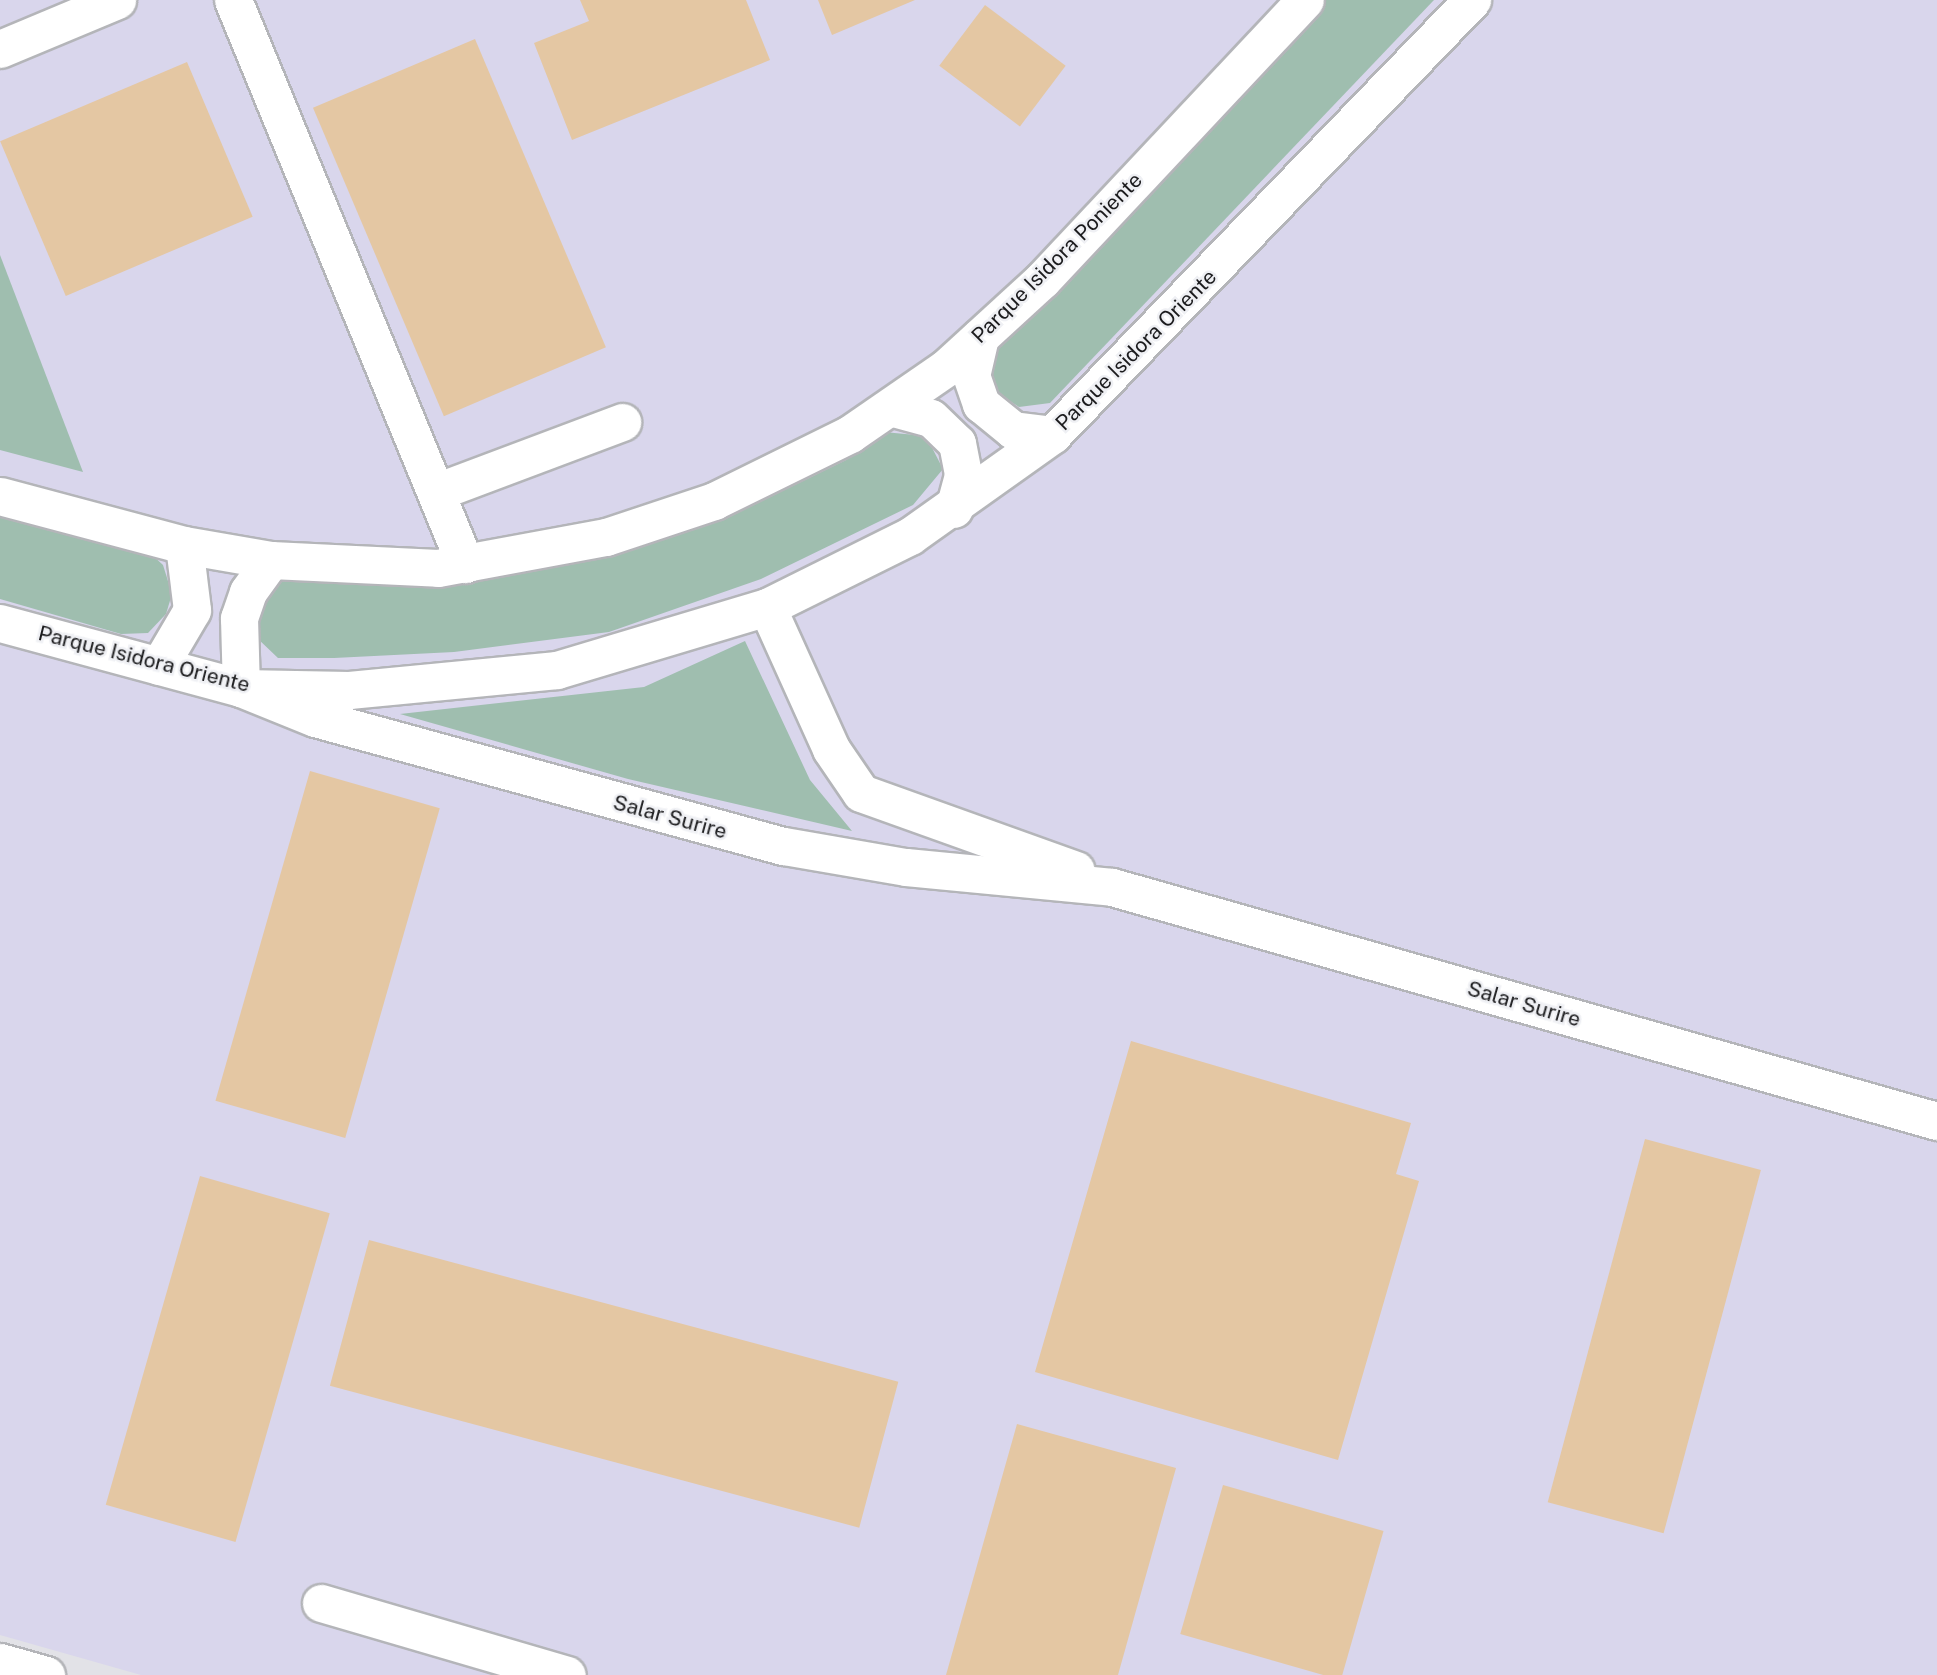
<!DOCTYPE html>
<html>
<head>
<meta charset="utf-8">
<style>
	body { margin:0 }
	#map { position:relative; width:1937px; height:1675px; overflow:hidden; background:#e2e2e7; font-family:"Public Sans",sans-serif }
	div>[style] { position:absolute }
	.industrial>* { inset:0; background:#d9d6ec }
	.green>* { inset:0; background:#9fbeaf }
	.building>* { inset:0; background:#e4c7a3; transform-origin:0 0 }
	.roads { filter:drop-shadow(2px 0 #b4b5b9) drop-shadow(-2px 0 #b4b5b9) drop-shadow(0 2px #b4b5b9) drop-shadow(0 -2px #b4b5b9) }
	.minor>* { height:37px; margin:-18.5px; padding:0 18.5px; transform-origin:18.5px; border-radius:18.5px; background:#fff }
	span { translate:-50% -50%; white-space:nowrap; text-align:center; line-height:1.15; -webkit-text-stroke:5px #eff0f4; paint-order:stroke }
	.street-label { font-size:21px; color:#1b1b1d }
</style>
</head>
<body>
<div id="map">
	<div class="industrial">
		<i style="clip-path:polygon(0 0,1937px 0,1937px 1675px,141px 1675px,0 1635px)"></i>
	</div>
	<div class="green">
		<i style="clip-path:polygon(1317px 0,1434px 0,1050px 403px,1019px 407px,997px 393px,988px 367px,997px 337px)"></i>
		<i style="clip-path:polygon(0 255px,83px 472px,0 450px)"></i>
		<i style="clip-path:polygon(884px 432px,926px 436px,943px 469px,913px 505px,761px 579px,609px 632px,454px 652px,334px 658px,278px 658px,256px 637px,261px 602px,276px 580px,470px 579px,608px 556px,753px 505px,846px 460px)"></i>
		<i style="clip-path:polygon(0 513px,150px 553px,163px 565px,172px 594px,166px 614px,148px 633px,121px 634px,0 599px)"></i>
		<i style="clip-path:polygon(745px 641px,810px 780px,852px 831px,628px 779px,400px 714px,644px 687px)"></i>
	</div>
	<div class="building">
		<i style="clip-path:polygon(580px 0,746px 0,770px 60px,572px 140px,534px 43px,589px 21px)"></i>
		<i style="clip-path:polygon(818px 0,915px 0,832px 35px)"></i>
		<i style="left:985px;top:5px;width:101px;height:76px;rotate:37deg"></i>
		<i style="left:475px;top:39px;width:335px;height:176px;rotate:67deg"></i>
		<i style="left:187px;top:62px;width:168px;height:203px;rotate:67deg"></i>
		<i style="left:310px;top:771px;width:135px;height:343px;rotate:16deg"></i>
		<i style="clip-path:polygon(1131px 1041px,1411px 1123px,1396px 1174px,1419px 1181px,1338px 1460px,1035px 1372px)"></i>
		<i style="left:1645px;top:1139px;width:120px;height:376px;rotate:15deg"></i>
		<i style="left:200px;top:1176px;width:135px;height:342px;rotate:16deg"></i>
		<i style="left:369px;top:1240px;width:548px;height:151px;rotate:15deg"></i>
		<i style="clip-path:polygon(1017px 1424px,1176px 1468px,1118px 1675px,946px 1675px)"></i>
		<i style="left:1223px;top:1485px;width:167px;height:155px;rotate:16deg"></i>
	</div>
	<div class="roads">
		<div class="minor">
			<i style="left:233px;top:0;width:610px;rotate:67.64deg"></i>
			<i style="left:0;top:49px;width:127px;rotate:-22.7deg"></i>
			<i style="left:980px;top:337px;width:39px;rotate:103deg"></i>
			<i style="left:971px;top:375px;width:31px;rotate:71deg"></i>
			<i style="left:981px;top:404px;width:41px;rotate:39.1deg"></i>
			<i style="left:1013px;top:430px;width:39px;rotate:7deg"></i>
			<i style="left:893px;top:408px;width:39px;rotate:15deg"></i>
			<i style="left:931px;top:418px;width:36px;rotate:44deg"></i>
			<i style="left:957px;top:443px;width:33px;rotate:79deg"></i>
			<i style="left:963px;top:475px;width:35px;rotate:105deg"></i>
			<i style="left:436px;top:492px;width:199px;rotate:-20.6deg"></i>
			<i style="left:0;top:496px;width:190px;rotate:14.9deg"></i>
			<i style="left:184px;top:545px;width:88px;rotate:9.8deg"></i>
			<i style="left:271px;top:560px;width:167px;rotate:2.7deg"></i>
			<i style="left:438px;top:568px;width:171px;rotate:-10.5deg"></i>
			<i style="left:606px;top:537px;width:114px;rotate:-18.4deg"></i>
			<i style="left:714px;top:501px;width:152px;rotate:-26.2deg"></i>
			<i style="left:850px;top:434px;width:118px;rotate:-34.6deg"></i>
			<i style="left:947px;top:367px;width:129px;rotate:-42.5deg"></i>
			<i style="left:1042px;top:280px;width:384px;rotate:-46.8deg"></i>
			<i style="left:271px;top:560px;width:39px;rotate:126deg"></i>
			<i style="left:248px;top:592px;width:28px;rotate:109deg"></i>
			<i style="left:239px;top:618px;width:70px;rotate:88.4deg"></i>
			<i style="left:241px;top:688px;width:80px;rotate:22.1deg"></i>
			<i style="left:315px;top:718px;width:486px;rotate:15.3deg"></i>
			<i style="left:784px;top:846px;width:124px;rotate:9.8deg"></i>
			<i style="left:906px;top:867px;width:207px;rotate:5.5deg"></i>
			<i style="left:1112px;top:887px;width:858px;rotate:15.84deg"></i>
			<i style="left:767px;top:607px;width:156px;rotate:65.7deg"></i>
			<i style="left:831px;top:749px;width:53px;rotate:55.7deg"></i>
			<i style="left:861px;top:793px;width:228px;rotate:19.7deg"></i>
			<i style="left:0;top:623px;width:250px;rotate:15.1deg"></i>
			<i style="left:241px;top:688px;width:108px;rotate:1.1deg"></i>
			<i style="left:349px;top:690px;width:209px;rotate:-5.5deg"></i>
			<i style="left:557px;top:670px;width:219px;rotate:-16.7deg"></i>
			<i style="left:767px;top:607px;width:160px;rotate:-26.4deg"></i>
			<i style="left:910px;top:536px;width:174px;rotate:-35.4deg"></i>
			<i style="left:1052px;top:435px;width:605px;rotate:-46.01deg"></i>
			<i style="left:159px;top:666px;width:65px;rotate:-59.5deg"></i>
			<i style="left:192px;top:610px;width:65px;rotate:-97deg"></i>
			<i style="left:321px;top:1603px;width:256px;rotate:16.3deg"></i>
			<i style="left:0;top:1662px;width:48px;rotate:15.8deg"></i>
		</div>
	</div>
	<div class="street-label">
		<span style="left:1057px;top:258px;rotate:-45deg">Parque Isidora Poniente</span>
		<span style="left:1136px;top:350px;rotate:-45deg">Parque Isidora Oriente</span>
		<span style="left:144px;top:659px;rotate:14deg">Parque Isidora Oriente</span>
		<span style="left:670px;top:817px;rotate:15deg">Salar Surire</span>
		<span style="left:1524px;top:1004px;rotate:16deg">Salar Surire</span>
	</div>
</div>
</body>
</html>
